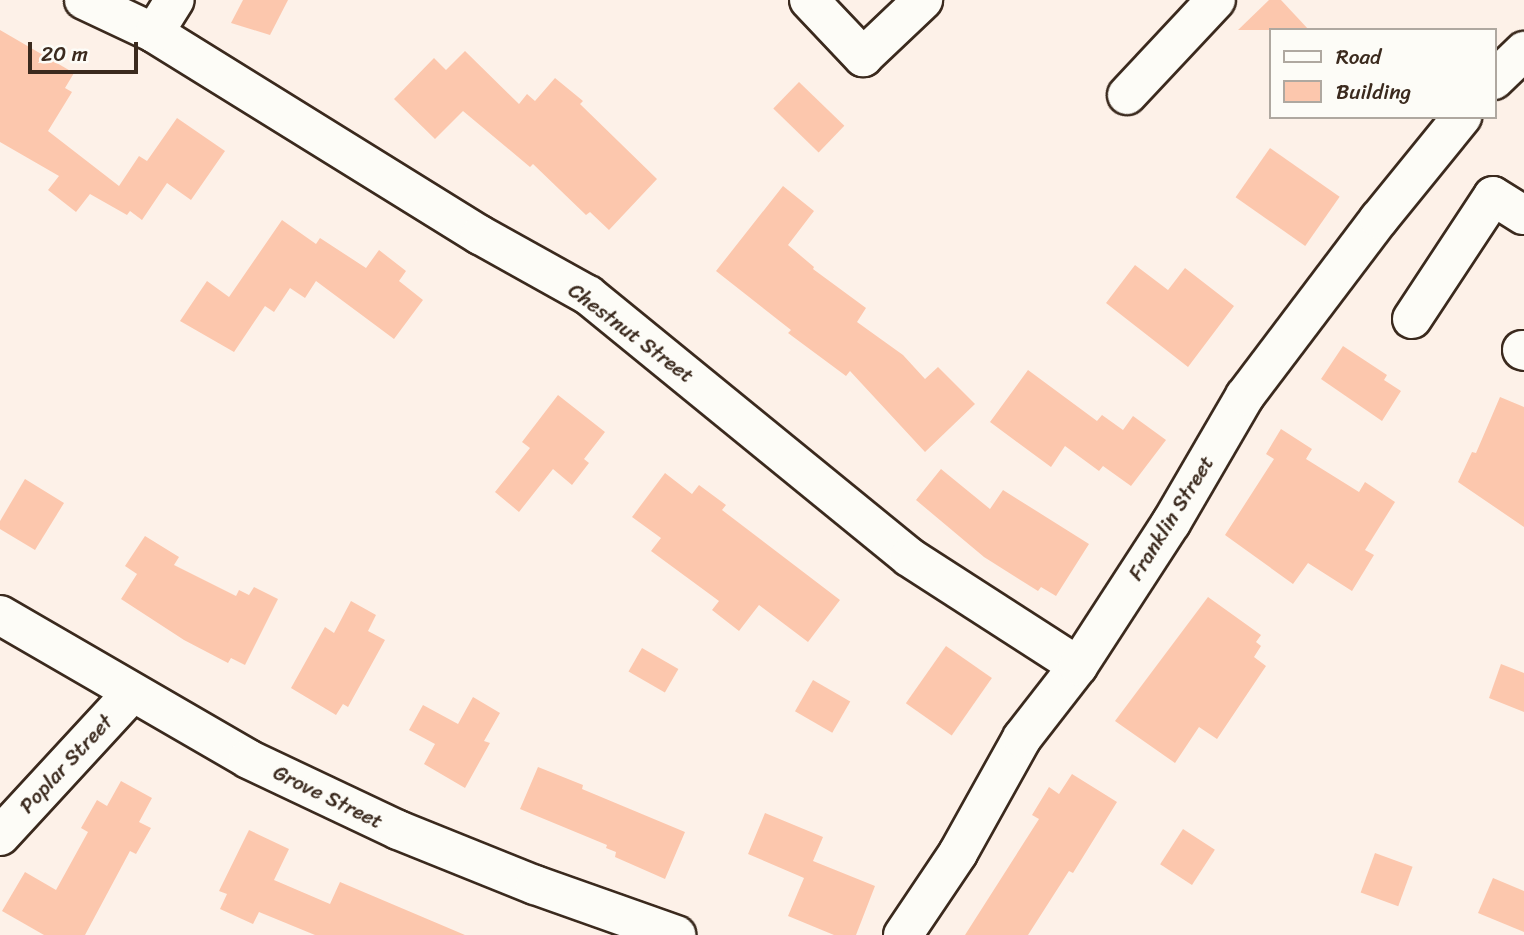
<!DOCTYPE html>
<html>
<head>
<meta charset="utf-8">
<style>
	body { margin:0 }
	#map { position:relative; width:1524px; height:935px; overflow:hidden; background:#fdf1e8; font-family:Sriracha,sans-serif }
	div>[style] { position:absolute }
	.building>* { inset:0; background:#fcc7ad; transform-origin:0 0 }
	.roads { filter:drop-shadow(2px 0 #3b2a1e) drop-shadow(-2px 0 #3b2a1e) drop-shadow(0 2px #3b2a1e) drop-shadow(0 -2px #3b2a1e) }
	.minor>* { height:38px; margin:-19px; padding:0 19px; transform-origin:19px; border-radius:19px; background:#fdfcf7 }
	span { translate:-50% -50%; white-space:nowrap; text-align:center; line-height:1.15; -webkit-text-stroke:5px #fdfcf7; paint-order:stroke }
	.street-label { font-size:21px; color:#3b2a1e }
	.legend { position:absolute; left:1269px; top:28px; width:228px; height:91px; box-sizing:border-box; background:#fdfcf7; border:2px solid #afa8a0; margin:0; padding:9px 12px; list-style:none; font-size:21px; color:#3b2a1e }
	.legend li { display:flex; align-items:center; gap:14px; height:35px }
	.legend b { width:35px; border:2px solid #afa8a0 }
	.scale { position:absolute; left:28px; top:42px; width:110px; height:32px; box-sizing:border-box; border:4px solid #3b2a1e; border-top:0; padding-left:9px; font-size:21px; line-height:24px; white-space:nowrap; color:#3b2a1e; -webkit-text-stroke:5px #fdfcf7; paint-order:stroke }
</style>
</head>
<body>
<div id="map">
	<div class="building">
		<i style="clip-path:polygon(243px 0,288px 0,270px 35px,231px 23px)"></i>
		<i style="clip-path:polygon(1269px 0,1281px 0,1309px 30px,1238px 30px)"></i>
		<i style="clip-path:polygon(0 30px,74px 73px,65px 88px,72px 92px,48px 131px,119px 186px,139px 156px,147px 161px,177px 118px,225px 151px,191px 200px,167px 183px,142px 220px,130px 211px,127px 215px,90px 194px,76px 212px,48px 190px,59px 176px,0 142px)"></i>
		<i style="clip-path:polygon(465px 51px,519px 104px,527px 94px,535px 101px,555px 78px,583px 101px,580px 104px,657px 179px,609px 230px,590px 212px,586px 215px,533px 164px,530px 167px,463px 111px,435px 139px,394px 99px,434px 58px,446px 70px)"></i>
		<i style="left:799px;top:82px;width:63px;height:37px;rotate:44deg"></i>
		<i style="left:1270px;top:148px;width:85px;height:60px;rotate:35deg"></i>
		<i style="clip-path:polygon(783px 186px,814px 211px,788px 245px,814px 267px,813px 269px,866px 308px,857px 322px,903px 355px,925px 379px,938px 367px,975px 404px,925px 452px,850px 371px,846px 376px,788px 333px,791px 330px,716px 271px)"></i>
		<i style="clip-path:polygon(282px 220px,316px 244px,320px 238px,366px 268px,379px 250px,406px 271px,399px 281px,423px 300px,394px 339px,316px 281px,305px 298px,290px 288px,274px 312px,265px 306px,234px 352px,180px 321px,207px 281px,229px 297px)"></i>
		<i style="clip-path:polygon(1135px 265px,1168px 290px,1185px 268px,1234px 306px,1188px 367px,1106px 303px)"></i>
		<i style="clip-path:polygon(1343px 346px,1387px 375px,1384px 380px,1401px 391px,1382px 421px,1321px 379px)"></i>
		<i style="clip-path:polygon(1028px 370px,1097px 421px,1102px 415px,1123px 430px,1133px 416px,1166px 440px,1131px 486px,1103px 466px,1099px 471px,1065px 446px,1051px 467px,990px 422px)"></i>
		<i style="clip-path:polygon(558px 395px,605px 432px,584px 459px,589px 463px,572px 485px,553px 469px,519px 512px,495px 492px,530px 448px,522px 442px)"></i>
		<i style="clip-path:polygon(1500px 397px,1524px 407px,1524px 527px,1458px 482px,1472px 452px,1476px 453px)"></i>
		<i style="clip-path:polygon(1281px 429px,1312px 449px,1306px 459px,1359px 492px,1365px 482px,1395px 502px,1365px 550px,1374px 555px,1352px 591px,1308px 563px,1293px 584px,1225px 535px,1274px 459px,1266px 454px)"></i>
		<i style="clip-path:polygon(941px 469px,990px 509px,1003px 490px,1089px 544px,1056px 596px,1041px 587px,1038px 591px,984px 557px,916px 500px)"></i>
		<i style="clip-path:polygon(665px 473px,692px 494px,699px 485px,726px 505px,722px 510px,840px 600px,808px 642px,759px 605px,739px 631px,712px 610px,719px 601px,651px 551px,661px 538px,632px 517px)"></i>
		<i style="clip-path:polygon(25px 479px,64px 503px,35px 550px,0 529px,0 521px)"></i>
		<i style="clip-path:polygon(145px 536px,179px 557px,174px 565px,236px 596px,239px 590px,249px 595px,254px 587px,278px 599px,245px 665px,231px 658px,228px 663px,184px 640px,121px 599px,137px 574px,125px 566px)"></i>
		<i style="clip-path:polygon(1208px 597px,1261px 635px,1256px 642px,1261px 646px,1254px 657px,1266px 666px,1217px 739px,1199px 727px,1175px 763px,1115px 721px)"></i>
		<i style="clip-path:polygon(351px 601px,376px 615px,368px 631px,385px 640px,348px 707px,343px 704px,336px 715px,291px 688px,325px 627px,334px 633px)"></i>
		<i style="left:946px;top:646px;width:56px;height:70px;rotate:35deg"></i>
		<i style="left:642px;top:648px;width:42px;height:27px;rotate:30deg"></i>
		<i style="clip-path:polygon(1501px 664px,1524px 673px,1524px 712px,1489px 698px)"></i>
		<i style="left:813px;top:680px;width:43px;height:36px;rotate:30deg"></i>
		<i style="clip-path:polygon(473px 697px,500px 713px,484px 741px,490px 743px,465px 788px,424px 764px,435px 744px,409px 730px,423px 705px,458px 724px)"></i>
		<i style="clip-path:polygon(538px 767px,583px 785px,582px 789px,685px 832px,665px 879px,615px 857px,616px 852px,606px 848px,607px 845px,520px 809px)"></i>
		<i style="clip-path:polygon(1072px 774px,1117px 802px,1073px 873px,1069px 871px,1028px 935px,965px 935px,1039px 819px,1032px 815px,1049px 787px,1059px 794px)"></i>
		<i style="clip-path:polygon(121px 781px,152px 798px,139px 822px,151px 828px,136px 854px,130px 851px,85px 935px,44px 935px,2px 911px,25px 872px,56px 890px,88px 832px,81px 828px,97px 800px,107px 806px)"></i>
		<i style="clip-path:polygon(765px 813px,823px 837px,813px 861px,875px 886px,856px 935px,834px 935px,788px 916px,804px 878px,748px 854px)"></i>
		<i style="left:1183px;top:829px;width:38px;height:42px;rotate:33deg"></i>
		<i style="clip-path:polygon(249px 830px,289px 849px,274px 880px,330px 904px,340px 882px,465px 935px,315px 935px,259px 912px,253px 924px,220px 909px,227px 894px,219px 891px)"></i>
		<i style="left:1375px;top:853px;width:40px;height:42px;rotate:20deg"></i>
		<i style="clip-path:polygon(1493px 878px,1524px 891px,1524px 932px,1478px 913px)"></i>
	</div>
	<div class="roads">
		<div class="minor">
			<i style="left:84px;top:0;width:77px;rotate:25.2deg"></i>
			<i style="left:154px;top:33px;width:384px;rotate:31.8deg"></i>
			<i style="left:480px;top:235px;width:124px;rotate:29.1deg"></i>
			<i style="left:588px;top:295px;width:414px;rotate:39.2deg"></i>
			<i style="left:909px;top:557px;width:201px;rotate:32.8deg"></i>
			<i style="left:809px;top:0;width:79px;rotate:46.5deg"></i>
			<i style="left:863px;top:57px;width:83px;rotate:-43.5deg"></i>
			<i style="left:154px;top:33px;width:39px;rotate:-58deg"></i>
			<i style="left:1494px;top:80px;width:42px;rotate:-44deg"></i>
			<i style="left:1127px;top:95px;width:130px;rotate:-46.9deg"></i>
			<i style="left:1412px;top:319px;width:147px;rotate:-56.6deg"></i>
			<i style="left:1493px;top:196px;width:36px;rotate:32deg"></i>
			<i style="left:1522px;top:350px;width:2px;rotate:27deg"></i>
			<i style="left:0;top:615px;width:287px;rotate:30.1deg"></i>
			<i style="left:248px;top:759px;width:166px;rotate:25.3deg"></i>
			<i style="left:398px;top:830px;width:148px;rotate:21.9deg"></i>
			<i style="left:535px;top:885px;width:150px;rotate:19.5deg"></i>
			<i style="left:0;top:836px;width:195px;rotate:-47.3deg"></i>
			<i style="left:903px;top:935px;width:99px;rotate:-56.1deg"></i>
			<i style="left:958px;top:853px;width:132px;rotate:-60.9deg"></i>
			<i style="left:1022px;top:738px;width:91px;rotate:-52.1deg"></i>
			<i style="left:1078px;top:666px;width:171px;rotate:-57deg"></i>
			<i style="left:1171px;top:523px;width:147px;rotate:-59.8deg"></i>
			<i style="left:1245px;top:396px;width:222px;rotate:-52.9deg"></i>
			<i style="left:1379px;top:219px;width:132px;rotate:-50.9deg"></i>
		</div>
	</div>
	<div class="street-label">
		<span style="left:631px;top:333px;rotate:37deg">Chestnut Street</span>
		<span style="left:1171px;top:518px;rotate:-58deg">Franklin Street</span>
		<span style="left:66px;top:764px;rotate:-47deg">Poplar Street</span>
		<span style="left:328px;top:797px;rotate:26deg">Grove Street</span>
	</div>
	<ul class="legend">
	<li><b style="height:9px;background:#fdfcf7"></b>Road</li>
	<li><b style="height:19px;background:#fcc7ad"></b>Building</li>
	</ul>
	<div class="scale">20 m</div>
</div>
</body>
</html>
